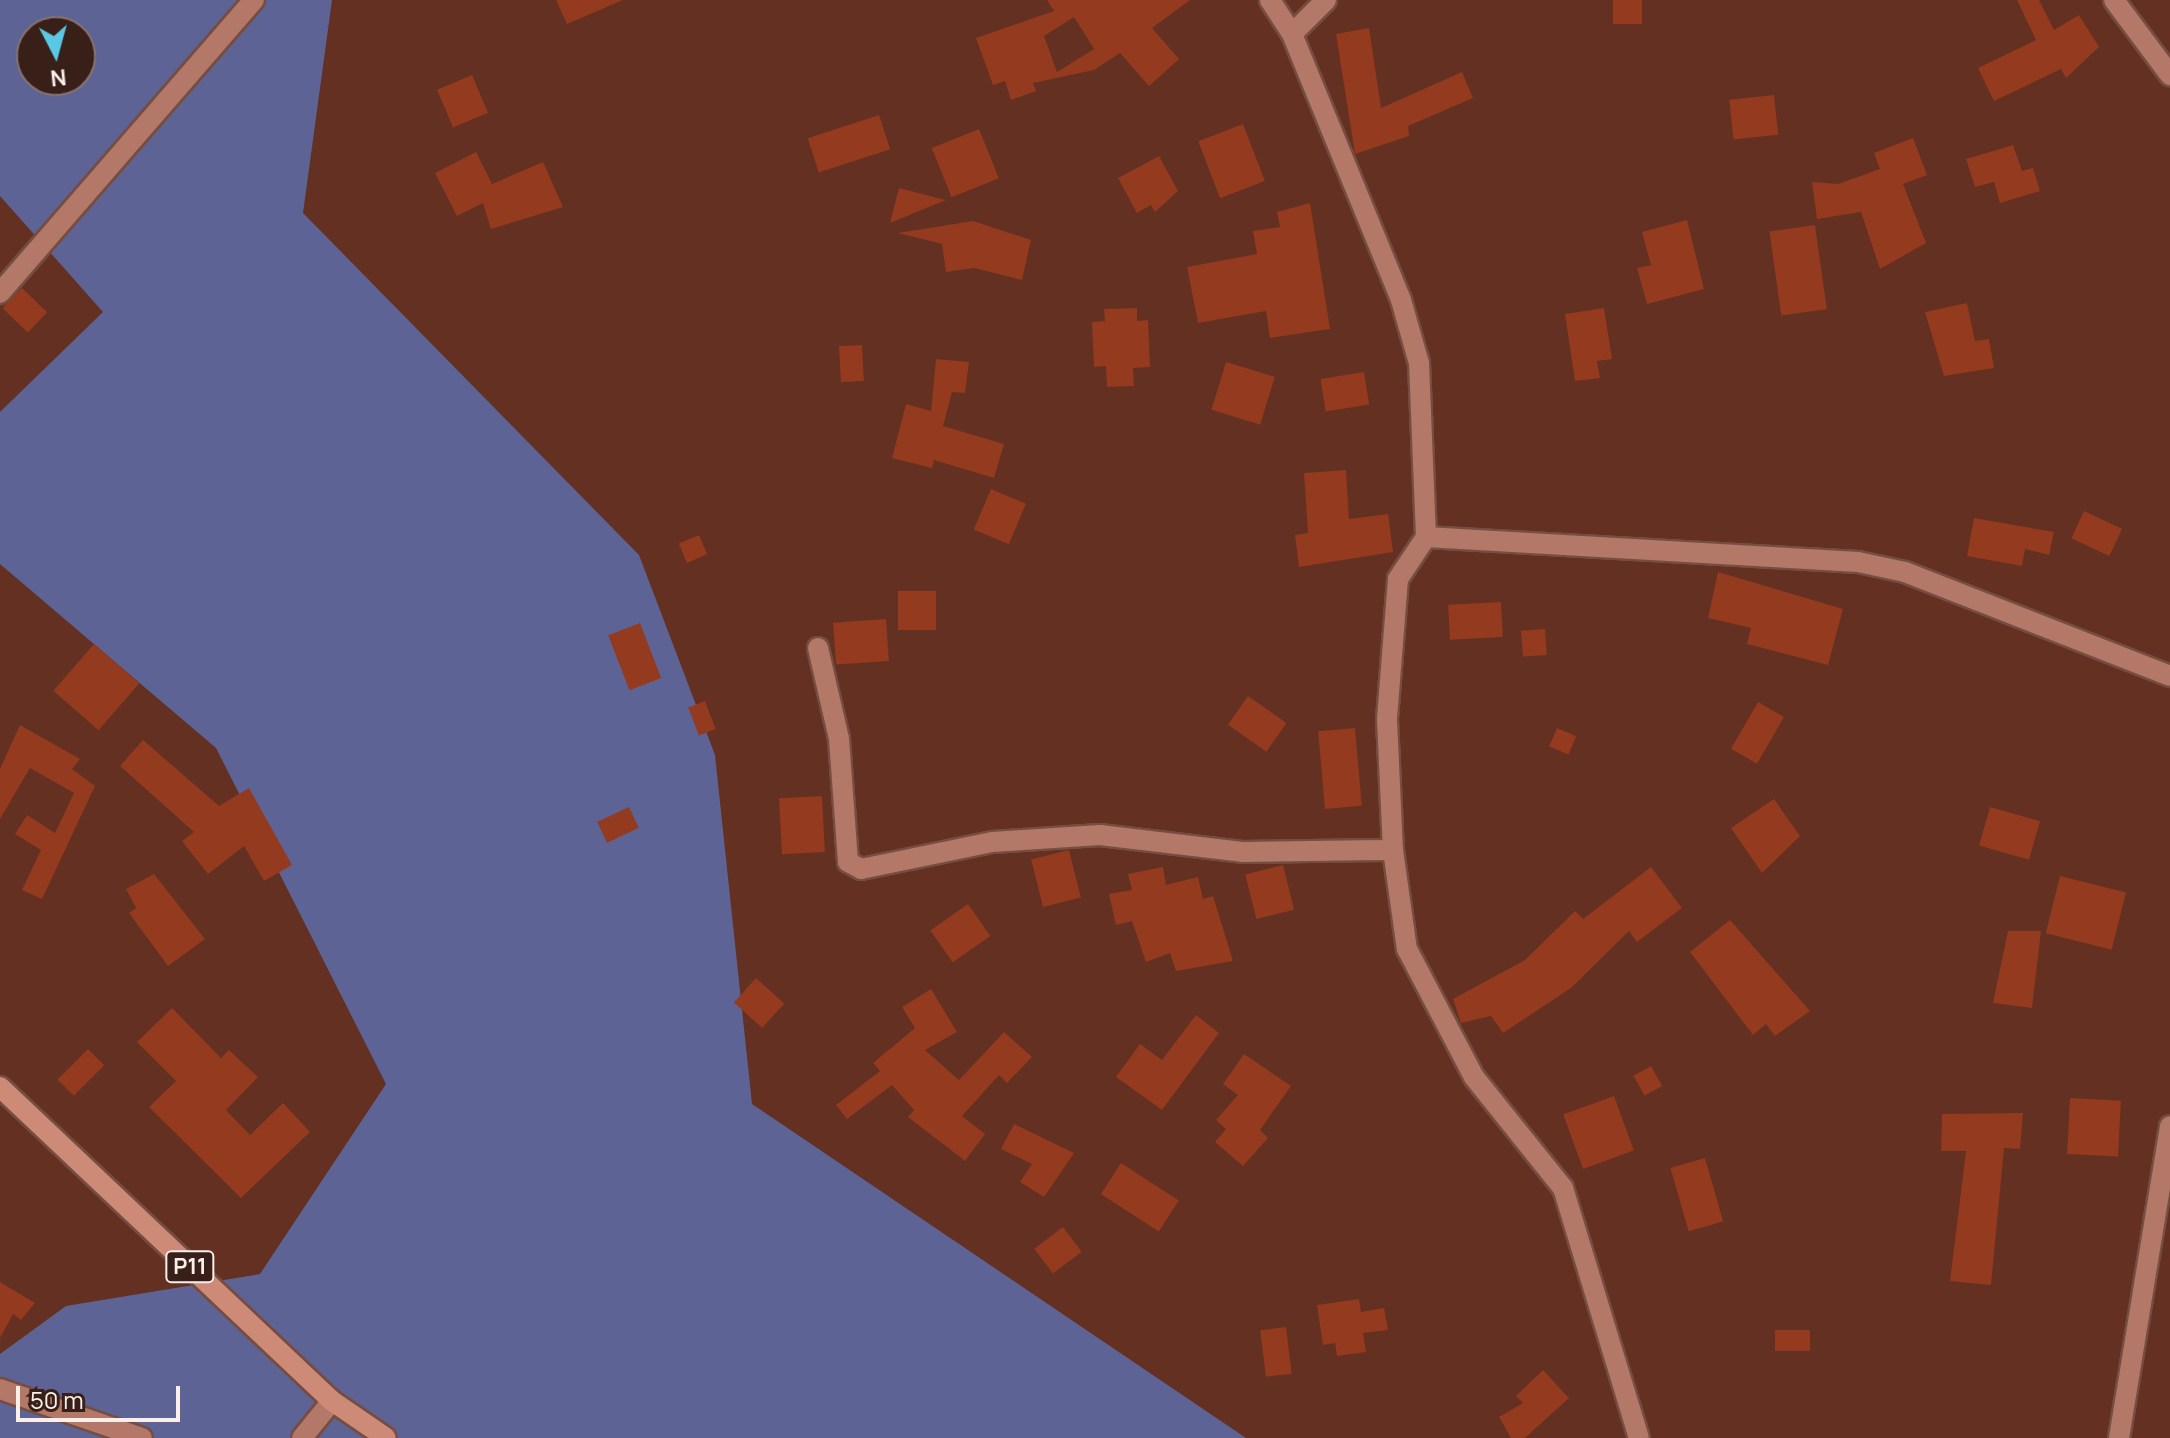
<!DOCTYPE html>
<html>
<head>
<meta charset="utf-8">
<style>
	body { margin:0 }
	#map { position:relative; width:2170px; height:1438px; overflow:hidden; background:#633021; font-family:Manrope,sans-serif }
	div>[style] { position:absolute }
	.green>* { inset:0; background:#5d6495 }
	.building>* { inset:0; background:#933a1f; transform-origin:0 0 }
	.roads { filter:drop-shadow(2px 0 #754d41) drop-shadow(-2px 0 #754d41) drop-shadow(0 2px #754d41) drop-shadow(0 -2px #754d41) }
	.street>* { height:20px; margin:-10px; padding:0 10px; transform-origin:10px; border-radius:10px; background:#b37867 }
	.primary>* { height:20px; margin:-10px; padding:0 10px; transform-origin:10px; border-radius:10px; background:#cd8a77 }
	span { translate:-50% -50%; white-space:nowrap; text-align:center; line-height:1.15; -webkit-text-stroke:7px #382019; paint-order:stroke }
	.shield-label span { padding:2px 6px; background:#382019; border:2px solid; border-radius:6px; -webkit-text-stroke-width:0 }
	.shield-label { font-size:22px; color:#fceeea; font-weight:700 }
	.north { position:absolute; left:16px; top:16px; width:80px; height:80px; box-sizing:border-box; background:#382019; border:2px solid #86726d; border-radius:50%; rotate:174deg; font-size:22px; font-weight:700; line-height:32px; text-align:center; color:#fceeea }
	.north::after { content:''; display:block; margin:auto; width:28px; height:36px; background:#59c8e5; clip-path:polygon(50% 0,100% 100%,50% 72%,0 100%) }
	.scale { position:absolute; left:16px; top:1386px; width:164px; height:36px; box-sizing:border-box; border:4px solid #fceeea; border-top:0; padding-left:10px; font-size:24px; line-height:28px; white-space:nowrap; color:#fceeea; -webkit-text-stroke:6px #382019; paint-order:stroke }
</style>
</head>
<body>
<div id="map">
	<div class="green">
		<i style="clip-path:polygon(evenodd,0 0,332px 0,303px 213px,639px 555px,715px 755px,752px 1104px,1246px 1438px,0 1438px,0 1354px,66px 1306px,260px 1274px,386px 1084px,216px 748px,0 564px,0 412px,103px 312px,0 196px,0 0,32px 32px,80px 32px,80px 80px,32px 80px,32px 32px)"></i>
	</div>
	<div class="building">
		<i style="clip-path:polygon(556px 0,623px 0,567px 24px)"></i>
		<i style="clip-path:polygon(evenodd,1047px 0,1190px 0,1152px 28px,1179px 59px,1149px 86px,1120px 53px,1094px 70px,1033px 83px,1036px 91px,1011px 100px,1005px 81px,993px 85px,976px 38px,1054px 11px,1047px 0,1074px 17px,1094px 49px,1057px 72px,1044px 36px,1074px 17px)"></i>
		<i style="left:1613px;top:0;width:29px;height:24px"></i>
		<i style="clip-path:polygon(2017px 0,2039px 0,2054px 30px,2079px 15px,2099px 47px,2066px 78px,2061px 69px,1994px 101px,1978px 68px,2036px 40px)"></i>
		<i style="clip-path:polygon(1369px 28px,1381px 108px,1462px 72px,1473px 98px,1408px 126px,1409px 136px,1355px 154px,1336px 34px)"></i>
		<i style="left:472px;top:75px;width:41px;height:38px;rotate:67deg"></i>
		<i style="left:1774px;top:95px;width:40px;height:45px;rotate:84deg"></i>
		<i style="left:879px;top:115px;width:36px;height:75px;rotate:72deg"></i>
		<i style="left:1243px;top:124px;width:61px;height:48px;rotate:69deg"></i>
		<i style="left:979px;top:129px;width:53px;height:51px;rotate:68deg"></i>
		<i style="clip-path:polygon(1913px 138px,1927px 175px,1903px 184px,1926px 243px,1880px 269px,1861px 212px,1817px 219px,1812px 182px,1838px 184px,1880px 169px,1874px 153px)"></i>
		<i style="clip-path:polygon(2013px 145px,2022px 171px,2033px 168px,2040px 191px,2000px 203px,1994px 182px,1975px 187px,1966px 159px)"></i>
		<i style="clip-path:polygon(476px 152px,492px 184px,543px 162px,563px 207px,491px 229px,483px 203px,457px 216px,435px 173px)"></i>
		<i style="clip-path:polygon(1159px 156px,1178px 191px,1155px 212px,1151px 205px,1137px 213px,1118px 178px)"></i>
		<i style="clip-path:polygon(899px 188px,946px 200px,890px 223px)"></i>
		<i style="clip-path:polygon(1310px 203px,1330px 329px,1270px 338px,1266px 311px,1198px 323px,1187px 267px,1257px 254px,1253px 231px,1280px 227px,1277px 212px)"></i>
		<i style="clip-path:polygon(1687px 220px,1704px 289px,1647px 304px,1637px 268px,1651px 265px,1642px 232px)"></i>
		<i style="clip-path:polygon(973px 221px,1031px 240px,1022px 280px,974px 268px,946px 272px,942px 244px,898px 233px)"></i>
		<i style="left:1815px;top:225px;width:85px;height:46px;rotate:82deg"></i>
		<i style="left:22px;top:288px;width:35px;height:28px;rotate:44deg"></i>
		<i style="clip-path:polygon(1967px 303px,1975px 341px,1989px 339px,1994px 368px,1944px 376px,1925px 312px)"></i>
		<i style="clip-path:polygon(1137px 308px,1137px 321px,1148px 320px,1150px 367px,1133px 368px,1134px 386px,1107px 387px,1106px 366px,1094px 367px,1092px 322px,1105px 321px,1104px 309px)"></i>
		<i style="clip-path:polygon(1604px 308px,1612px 359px,1597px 361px,1600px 378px,1575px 381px,1565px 314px)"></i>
		<i style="left:862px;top:345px;width:36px;height:23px;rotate:87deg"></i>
		<i style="clip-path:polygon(936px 359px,969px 362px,965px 393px,952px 392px,943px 426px,1004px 444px,994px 478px,934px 460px,932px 468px,892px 458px,906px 404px,931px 411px)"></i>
		<i style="left:1226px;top:362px;width:51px;height:50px;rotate:17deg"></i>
		<i style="left:1364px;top:372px;width:33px;height:44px;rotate:81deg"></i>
		<i style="clip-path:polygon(1346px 470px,1349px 519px,1388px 514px,1393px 552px,1299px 567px,1295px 535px,1308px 533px,1304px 473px)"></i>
		<i style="left:991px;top:489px;width:38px;height:44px;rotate:23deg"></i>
		<i style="left:2084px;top:511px;width:42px;height:30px;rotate:25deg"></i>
		<i style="clip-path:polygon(1974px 518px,2054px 532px,2049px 555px,2025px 549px,2022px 566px,1967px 556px)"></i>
		<i style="left:699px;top:535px;width:21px;height:22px;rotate:67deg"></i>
		<i style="clip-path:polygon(1718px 572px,1843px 609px,1828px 665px,1747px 644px,1751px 628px,1708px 618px)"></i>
		<i style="left:898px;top:591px;width:38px;height:39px"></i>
		<i style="left:1501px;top:602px;width:35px;height:53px;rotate:87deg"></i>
		<i style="left:886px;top:619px;width:42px;height:53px;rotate:86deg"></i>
		<i style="left:640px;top:623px;width:59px;height:34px;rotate:69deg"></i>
		<i style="left:1545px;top:629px;width:26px;height:24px;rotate:86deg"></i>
		<i style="left:94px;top:644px;width:60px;height:62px;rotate:41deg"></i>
		<i style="left:1248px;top:696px;width:47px;height:35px;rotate:35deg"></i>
		<i style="left:705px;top:701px;width:30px;height:18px;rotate:69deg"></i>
		<i style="left:1758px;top:702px;width:30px;height:54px;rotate:30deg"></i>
		<i style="clip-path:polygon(20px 725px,80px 759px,72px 769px,95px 786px,42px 899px,22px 890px,41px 850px,15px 834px,27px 815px,55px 833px,74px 793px,30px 768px,0 819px,0 769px)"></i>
		<i style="left:1355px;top:728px;width:78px;height:37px;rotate:85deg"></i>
		<i style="left:1557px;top:728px;width:21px;height:20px;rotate:23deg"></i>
		<i style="clip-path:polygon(143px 740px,219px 806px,249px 788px,292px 865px,264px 881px,244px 846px,208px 874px,182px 841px,194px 832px,120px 766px)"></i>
		<i style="left:822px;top:796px;width:56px;height:43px;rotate:87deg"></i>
		<i style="clip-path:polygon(1774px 799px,1800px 836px,1762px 873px,1731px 828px)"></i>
		<i style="left:629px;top:807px;width:23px;height:35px;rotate:65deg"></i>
		<i style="left:1990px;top:807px;width:52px;height:40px;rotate:16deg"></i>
		<i style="left:1069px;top:850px;width:49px;height:39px;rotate:76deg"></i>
		<i style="left:1283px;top:865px;width:46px;height:39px;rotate:76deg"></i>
		<i style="clip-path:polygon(1163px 867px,1166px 885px,1198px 877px,1203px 899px,1213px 896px,1233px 961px,1176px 971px,1170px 953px,1146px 962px,1132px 921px,1116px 925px,1109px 894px,1132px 890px,1128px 874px)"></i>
		<i style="clip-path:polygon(1651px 867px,1682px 908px,1637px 942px,1629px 931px,1571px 988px,1503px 1033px,1491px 1016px,1461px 1023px,1453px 999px,1525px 960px,1575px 911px,1583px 919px)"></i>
		<i style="clip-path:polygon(154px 874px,205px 939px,168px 966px,129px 913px,136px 908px,126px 889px)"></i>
		<i style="left:2060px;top:876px;width:68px;height:59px;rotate:14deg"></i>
		<i style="left:968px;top:904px;width:39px;height:46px;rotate:55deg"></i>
		<i style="clip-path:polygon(1730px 920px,1810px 1011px,1775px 1036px,1766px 1024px,1753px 1035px,1690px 952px)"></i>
		<i style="clip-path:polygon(2008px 931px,2041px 931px,2032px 1008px,1993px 1003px)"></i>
		<i style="left:756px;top:978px;width:38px;height:33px;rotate:42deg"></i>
		<i style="clip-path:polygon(931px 989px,957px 1032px,925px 1050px,959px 1080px,1004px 1032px,1032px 1057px,1007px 1083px,999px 1075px,962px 1116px,985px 1134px,965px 1161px,908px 1117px,914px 1110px,892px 1085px,847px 1119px,836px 1105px,880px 1071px,873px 1063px,915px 1028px,902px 1007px)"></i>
		<i style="clip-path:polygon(172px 1008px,221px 1058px,229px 1050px,258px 1077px,226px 1110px,250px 1135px,283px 1103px,310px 1132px,241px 1198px,149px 1107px,176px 1081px,137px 1042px)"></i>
		<i style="clip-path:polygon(1196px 1015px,1219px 1033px,1162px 1110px,1116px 1077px,1140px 1044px,1162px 1060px)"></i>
		<i style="left:88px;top:1049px;width:23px;height:43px;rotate:45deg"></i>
		<i style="clip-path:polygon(1244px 1054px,1291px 1086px,1260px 1130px,1268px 1138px,1243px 1166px,1215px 1142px,1226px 1129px,1216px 1120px,1238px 1095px,1223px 1084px)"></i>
		<i style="left:1651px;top:1066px;width:23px;height:20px;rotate:61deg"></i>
		<i style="left:1614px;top:1096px;width:58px;height:54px;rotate:70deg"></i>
		<i style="left:2070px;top:1098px;width:51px;height:56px;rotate:3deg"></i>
		<i style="clip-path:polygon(2023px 1113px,2020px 1149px,2004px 1148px,1991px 1285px,1950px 1281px,1966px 1151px,1941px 1151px,1942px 1114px)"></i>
		<i style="clip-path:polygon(1014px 1124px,1074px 1153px,1044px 1197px,1020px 1182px,1032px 1164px,1001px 1149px)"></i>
		<i style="left:1705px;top:1158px;width:66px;height:36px;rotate:74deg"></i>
		<i style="left:1121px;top:1163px;width:69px;height:37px;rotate:33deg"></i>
		<i style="left:1063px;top:1227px;width:31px;height:36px;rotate:53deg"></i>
		<i style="clip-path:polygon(0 1282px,35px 1303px,21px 1320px,13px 1314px,0 1338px)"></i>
		<i style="clip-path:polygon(1359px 1299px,1361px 1312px,1384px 1308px,1388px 1330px,1363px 1333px,1366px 1352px,1337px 1356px,1335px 1343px,1323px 1345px,1317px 1305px)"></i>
		<i style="left:1286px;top:1327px;width:47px;height:26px;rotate:83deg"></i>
		<i style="left:1775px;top:1330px;width:35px;height:21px"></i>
		<i style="clip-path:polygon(1543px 1370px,1569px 1398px,1525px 1438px,1511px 1438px,1499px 1417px,1523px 1403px,1516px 1396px)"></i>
	</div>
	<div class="roads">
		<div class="street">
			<i style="left:1270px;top:0;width:40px;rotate:57.1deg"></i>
			<i style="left:1292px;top:34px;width:287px;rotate:67.7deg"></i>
			<i style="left:1401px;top:300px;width:66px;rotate:74.1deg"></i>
			<i style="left:1419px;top:363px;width:174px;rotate:87.7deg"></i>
			<i style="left:1426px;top:537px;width:50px;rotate:123.7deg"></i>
			<i style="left:1398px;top:579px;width:140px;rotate:94.5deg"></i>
			<i style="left:1387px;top:719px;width:131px;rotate:87.4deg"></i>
			<i style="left:1393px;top:850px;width:100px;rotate:82deg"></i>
			<i style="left:1407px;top:949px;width:144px;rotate:62.4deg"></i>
			<i style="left:1474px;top:1077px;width:142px;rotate:51.3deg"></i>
			<i style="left:1563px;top:1188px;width:261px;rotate:73.1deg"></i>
			<i style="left:2114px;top:0;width:94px;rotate:53.3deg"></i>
			<i style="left:1292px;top:34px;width:48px;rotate:-45deg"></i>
			<i style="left:0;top:293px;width:388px;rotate:-49.1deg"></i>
			<i style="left:1426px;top:537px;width:433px;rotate:3.3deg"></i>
			<i style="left:1858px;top:562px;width:48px;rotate:12deg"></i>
			<i style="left:1905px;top:572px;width:285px;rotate:21.4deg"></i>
			<i style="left:818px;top:648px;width:93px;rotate:77deg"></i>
			<i style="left:839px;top:739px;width:123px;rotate:85.8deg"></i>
			<i style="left:848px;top:862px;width:15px;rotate:28deg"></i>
			<i style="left:861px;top:869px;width:134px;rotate:-11.6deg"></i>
			<i style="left:992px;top:842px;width:108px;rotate:-3.7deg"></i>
			<i style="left:1100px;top:835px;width:143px;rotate:6.8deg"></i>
			<i style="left:1242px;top:852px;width:151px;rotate:-0.8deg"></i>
			<i style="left:0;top:1389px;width:150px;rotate:19deg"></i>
			<i style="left:302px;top:1438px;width:48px;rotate:-51deg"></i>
			<i style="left:2119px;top:1438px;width:316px;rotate:-80.7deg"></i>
		</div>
		<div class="primary">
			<i style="left:0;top:1087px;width:457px;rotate:43.4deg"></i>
			<i style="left:332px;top:1401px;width:65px;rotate:34.4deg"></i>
		</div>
	</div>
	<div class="shield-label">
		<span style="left:190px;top:1267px">P11</span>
	</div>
	<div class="north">N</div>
	<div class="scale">50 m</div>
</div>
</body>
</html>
